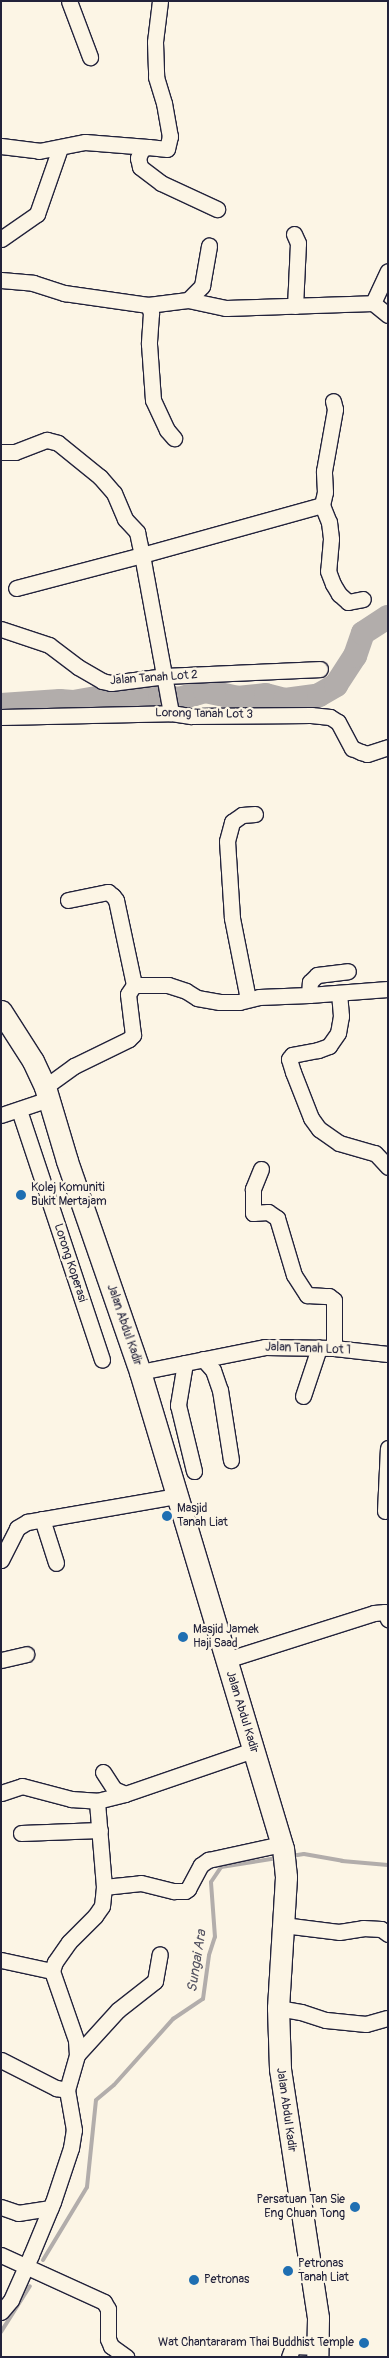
<!DOCTYPE html>
<html>
<head>
<meta charset="utf-8">
<style>
	body { margin:0 }
	#map { position:relative; width:389px; height:2358px; overflow:hidden; background:#fcf5e5; font-family:Pangolin,sans-serif }
	div>[style] { position:absolute }
	.stream>* { height:4px; margin:-2px; padding:0 2px; transform-origin:2px; border-radius:2px; background:#b2adab }
	.river>* { height:24px; margin:-12px; padding:0 12px; transform-origin:12px; border-radius:12px; background:#b2adab }
	.roads { filter:drop-shadow(1px 0 #22223b) drop-shadow(-1px 0 #22223b) drop-shadow(0 1px #22223b) drop-shadow(0 -1px #22223b) }
	.minor>* { height:15px; margin:-7.5px; padding:0 7.5px; transform-origin:7.5px; border-radius:7.5px; background:#fcf5e5 }
	.secondary>* { height:21px; margin:-10.5px; padding:0 10.5px; transform-origin:10.5px; border-radius:10.5px; background:#fcf5e5 }
	.dots>* { width:14px; height:14px; translate:-50% -50%; box-sizing:border-box; border:2px solid #fcf5e5; border-radius:50% }
	span { translate:-50% -50%; white-space:nowrap; text-align:center; line-height:1.15; -webkit-text-stroke:4.5px #fcf5e5; paint-order:stroke }
	.street-label { font-size:12px; color:#22223b }
	.poi-label { font-size:12px; color:#22223b }
	.left { translate:0 -50%; text-align:left }
	.right { translate:-100% -50%; text-align:right }
	.water-label { font-size:14px; color:#545362; font-style:italic }
	.frame { position:absolute; inset:0; border:2px solid #22223b; pointer-events:none }
</style>
</head>
<body>
<div id="map">
	<div class="stream">
		<i style="left:291px;top:1856px;width:13px;rotate:-9deg"></i>
		<i style="left:304px;top:1854px;width:39px;rotate:10deg"></i>
		<i style="left:342px;top:1861px;width:46px;rotate:5deg"></i>
		<i style="left:43px;top:2260px;width:85px;rotate:-58.9deg"></i>
		<i style="left:87px;top:2187px;width:87px;rotate:-84.1deg"></i>
		<i style="left:96px;top:2100px;width:23px;rotate:-40deg"></i>
		<i style="left:114px;top:2085px;width:89px;rotate:-48.2deg"></i>
		<i style="left:173px;top:2019px;width:36px;rotate:-34deg"></i>
		<i style="left:203px;top:1999px;width:44px;rotate:-82.2deg"></i>
		<i style="left:209px;top:1955px;width:19px;rotate:-72deg"></i>
		<i style="left:215px;top:1937px;width:55px;rotate:-94.2deg"></i>
		<i style="left:211px;top:1882px;width:18px;rotate:-56deg"></i>
		<i style="left:221px;top:1867px;width:57px;rotate:-9.1deg"></i>
		<i style="left:1px;top:2332px;width:54px;rotate:-57.8deg"></i>
	</div>
	<div class="river">
		<i style="left:1px;top:705px;width:59px;rotate:-3.9deg"></i>
		<i style="left:60px;top:701px;width:13px;rotate:4deg"></i>
		<i style="left:73px;top:702px;width:48px;rotate:-9.7deg"></i>
		<i style="left:120px;top:694px;width:40px;rotate:2.9deg"></i>
		<i style="left:160px;top:696px;width:19px;rotate:9deg"></i>
		<i style="left:179px;top:699px;width:27px;rotate:-17deg"></i>
		<i style="left:205px;top:691px;width:33px;rotate:12deg"></i>
		<i style="left:237px;top:698px;width:29px;rotate:-6deg"></i>
		<i style="left:266px;top:695px;width:20px;rotate:15deg"></i>
		<i style="left:285px;top:700px;width:34px;rotate:-8deg"></i>
		<i style="left:319px;top:695px;width:20px;rotate:-30deg"></i>
		<i style="left:336px;top:685px;width:35px;rotate:-57deg"></i>
		<i style="left:355px;top:656px;width:24px;rotate:-71deg"></i>
		<i style="left:363px;top:633px;width:30px;rotate:-33deg"></i>
	</div>
	<div class="roads">
		<div class="minor">
			<i style="left:69px;top:1px;width:60px;rotate:69.4deg"></i>
			<i style="left:160px;top:1px;width:41px;rotate:97deg"></i>
			<i style="left:155px;top:42px;width:35px;rotate:88deg"></i>
			<i style="left:156px;top:77px;width:27px;rotate:73deg"></i>
			<i style="left:164px;top:103px;width:34px;rotate:80deg"></i>
			<i style="left:170px;top:136px;width:13px;rotate:103deg"></i>
			<i style="left:167px;top:149px;width:19px;rotate:-174deg"></i>
			<i style="left:148px;top:147px;width:6px;rotate:162deg"></i>
			<i style="left:142px;top:149px;width:10px;rotate:114deg"></i>
			<i style="left:138px;top:158px;width:9px;rotate:77deg"></i>
			<i style="left:140px;top:167px;width:26px;rotate:37deg"></i>
			<i style="left:161px;top:183px;width:62px;rotate:24.9deg"></i>
			<i style="left:1px;top:146px;width:38px;rotate:7deg"></i>
			<i style="left:39px;top:151px;width:47px;rotate:-11.1deg"></i>
			<i style="left:85px;top:142px;width:63px;rotate:4.5deg"></i>
			<i style="left:294px;top:234px;width:10px;rotate:66deg"></i>
			<i style="left:298px;top:243px;width:63px;rotate:92.7deg"></i>
			<i style="left:1px;top:239px;width:44px;rotate:-34.8deg"></i>
			<i style="left:37px;top:214px;width:70px;rotate:-70.8deg"></i>
			<i style="left:1px;top:280px;width:32px;rotate:5deg"></i>
			<i style="left:33px;top:283px;width:33px;rotate:18deg"></i>
			<i style="left:64px;top:293px;width:85px;rotate:8.1deg"></i>
			<i style="left:148px;top:305px;width:9px;rotate:69deg"></i>
			<i style="left:151px;top:313px;width:31px;rotate:94deg"></i>
			<i style="left:149px;top:344px;width:56px;rotate:85.9deg"></i>
			<i style="left:153px;top:400px;width:33px;rotate:65deg"></i>
			<i style="left:167px;top:430px;width:11px;rotate:49deg"></i>
			<i style="left:188px;top:300px;width:39px;rotate:12deg"></i>
			<i style="left:226px;top:308px;width:147px;rotate:-1.9deg"></i>
			<i style="left:373px;top:303px;width:19px;rotate:39deg"></i>
			<i style="left:373px;top:303px;width:35px;rotate:-65deg"></i>
			<i style="left:148px;top:305px;width:40px;rotate:-7.1deg"></i>
			<i style="left:188px;top:300px;width:20px;rotate:-45deg"></i>
			<i style="left:202px;top:286px;width:41px;rotate:-80.1deg"></i>
			<i style="left:1px;top:452px;width:14px"></i>
			<i style="left:15px;top:452px;width:34px;rotate:-21deg"></i>
			<i style="left:47px;top:440px;width:11px;rotate:15deg"></i>
			<i style="left:58px;top:443px;width:54px;rotate:39deg"></i>
			<i style="left:100px;top:477px;width:21px;rotate:49deg"></i>
			<i style="left:114px;top:493px;width:28px;rotate:67deg"></i>
			<i style="left:125px;top:519px;width:18px;rotate:47deg"></i>
			<i style="left:137px;top:532px;width:24px;rotate:78deg"></i>
			<i style="left:142px;top:555px;width:130px;rotate:165.3deg"></i>
			<i style="left:322px;top:505px;width:18px;rotate:68deg"></i>
			<i style="left:329px;top:522px;width:17px;rotate:83deg"></i>
			<i style="left:331px;top:539px;width:32px;rotate:95deg"></i>
			<i style="left:328px;top:571px;width:14px;rotate:69deg"></i>
			<i style="left:333px;top:584px;width:12px;rotate:59deg"></i>
			<i style="left:339px;top:594px;width:12px;rotate:42deg"></i>
			<i style="left:348px;top:602px;width:15px;rotate:-11deg"></i>
			<i style="left:1px;top:629px;width:51px;rotate:18.4deg"></i>
			<i style="left:49px;top:645px;width:36px;rotate:37deg"></i>
			<i style="left:78px;top:667px;width:28px;rotate:30deg"></i>
			<i style="left:102px;top:681px;width:9px;rotate:13deg"></i>
			<i style="left:111px;top:683px;width:55px;rotate:-7.3deg"></i>
			<i style="left:166px;top:676px;width:154px;rotate:-2.6deg"></i>
			<i style="left:171px;top:713px;width:161px;rotate:-100.4deg"></i>
			<i style="left:142px;top:555px;width:187px;rotate:-15.5deg"></i>
			<i style="left:322px;top:505px;width:13px;rotate:-77deg"></i>
			<i style="left:325px;top:492px;width:21px;rotate:-93deg"></i>
			<i style="left:324px;top:471px;width:63px;rotate:-79.9deg"></i>
			<i style="left:335px;top:409px;width:8px;rotate:-104deg"></i>
			<i style="left:1px;top:717px;width:170px;rotate:-1.3deg"></i>
			<i style="left:171px;top:713px;width:20px;rotate:9deg"></i>
			<i style="left:191px;top:716px;width:120px;rotate:-0.5deg"></i>
			<i style="left:311px;top:715px;width:19px;rotate:6deg"></i>
			<i style="left:330px;top:717px;width:9px;rotate:32deg"></i>
			<i style="left:338px;top:722px;width:30px;rotate:62deg"></i>
			<i style="left:352px;top:748px;width:10px;rotate:24deg"></i>
			<i style="left:361px;top:752px;width:6px;rotate:18deg"></i>
			<i style="left:367px;top:754px;width:22px;rotate:-18deg"></i>
			<i style="left:68px;top:900px;width:41px;rotate:-11.3deg"></i>
			<i style="left:108px;top:892px;width:6px;rotate:39deg"></i>
			<i style="left:113px;top:896px;width:5px;rotate:53deg"></i>
			<i style="left:116px;top:900px;width:87px;rotate:78deg"></i>
			<i style="left:339px;top:993px;width:23px;rotate:85deg"></i>
			<i style="left:341px;top:1016px;width:17px;rotate:100deg"></i>
			<i style="left:338px;top:1033px;width:16px;rotate:125deg"></i>
			<i style="left:329px;top:1046px;width:12px;rotate:160deg"></i>
			<i style="left:318px;top:1050px;width:26px;rotate:169deg"></i>
			<i style="left:292px;top:1055px;width:5px;rotate:127deg"></i>
			<i style="left:289px;top:1059px;width:14px;rotate:73deg"></i>
			<i style="left:293px;top:1072px;width:49px;rotate:68.6deg"></i>
			<i style="left:311px;top:1118px;width:14px;rotate:54deg"></i>
			<i style="left:319px;top:1129px;width:24px;rotate:35deg"></i>
			<i style="left:339px;top:1143px;width:37px;rotate:16deg"></i>
			<i style="left:375px;top:1153px;width:19px;rotate:47deg"></i>
			<i style="left:309px;top:995px;width:13px;rotate:-86deg"></i>
			<i style="left:310px;top:982px;width:10px;rotate:-45deg"></i>
			<i style="left:317px;top:975px;width:31px;rotate:-7deg"></i>
			<i style="left:248px;top:999px;width:83px;rotate:-101.2deg"></i>
			<i style="left:232px;top:918px;width:77px;rotate:-93.7deg"></i>
			<i style="left:227px;top:841px;width:20px;rotate:-75deg"></i>
			<i style="left:232px;top:822px;width:12px;rotate:-35deg"></i>
			<i style="left:242px;top:815px;width:13px;rotate:-4deg"></i>
			<i style="left:45px;top:1087px;width:36px;rotate:-36deg"></i>
			<i style="left:74px;top:1066px;width:61px;rotate:-26.1deg"></i>
			<i style="left:129px;top:1039px;width:6px;rotate:-45deg"></i>
			<i style="left:133px;top:1035px;width:41px;rotate:-97deg"></i>
			<i style="left:128px;top:994px;width:11px;rotate:-56deg"></i>
			<i style="left:134px;top:985px;width:34px"></i>
			<i style="left:168px;top:985px;width:19px;rotate:18deg"></i>
			<i style="left:186px;top:991px;width:13px;rotate:32deg"></i>
			<i style="left:197px;top:998px;width:23px;rotate:10deg"></i>
			<i style="left:220px;top:1002px;width:19px"></i>
			<i style="left:239px;top:1002px;width:21px;rotate:-14deg"></i>
			<i style="left:259px;top:997px;width:50px;rotate:-2.3deg"></i>
			<i style="left:309px;top:995px;width:79px;rotate:-4.3deg"></i>
			<i style="left:19px;top:1110px;width:263px;rotate:71.6deg"></i>
			<i style="left:1px;top:1115px;width:51px;rotate:-18.4deg"></i>
			<i style="left:261px;top:1169px;width:22px;rotate:112deg"></i>
			<i style="left:253px;top:1189px;width:24px;rotate:90deg"></i>
			<i style="left:253px;top:1213px;width:15px;rotate:-4deg"></i>
			<i style="left:268px;top:1212px;width:11px;rotate:34deg"></i>
			<i style="left:277px;top:1218px;width:59px;rotate:73.4deg"></i>
			<i style="left:294px;top:1275px;width:24px;rotate:57deg"></i>
			<i style="left:307px;top:1295px;width:22px;rotate:3deg"></i>
			<i style="left:329px;top:1296px;width:6px;rotate:39deg"></i>
			<i style="left:334px;top:1300px;width:48px;rotate:90deg"></i>
			<i style="left:203px;top:1359px;width:15px;rotate:48deg"></i>
			<i style="left:213px;top:1370px;width:21px;rotate:71deg"></i>
			<i style="left:220px;top:1390px;width:71px;rotate:81.1deg"></i>
			<i style="left:185px;top:1363px;width:43px;rotate:99.5deg"></i>
			<i style="left:178px;top:1405px;width:68px;rotate:76.4deg"></i>
			<i style="left:140px;top:1372px;width:127px;rotate:-11.3deg"></i>
			<i style="left:265px;top:1347px;width:69px;rotate:0.8deg"></i>
			<i style="left:334px;top:1348px;width:54px;rotate:6.3deg"></i>
			<i style="left:303px;top:1396px;width:51px;rotate:-71.6deg"></i>
			<i style="left:385px;top:1511px;width:63px;rotate:-87.3deg"></i>
			<i style="left:42px;top:1519px;width:46px;rotate:72.3deg"></i>
			<i style="left:1px;top:1560px;width:36px;rotate:-63deg"></i>
			<i style="left:17px;top:1528px;width:12px;rotate:-31deg"></i>
			<i style="left:27px;top:1522px;width:151px;rotate:-9.9deg"></i>
			<i style="left:1px;top:1660px;width:26px;rotate:-13deg"></i>
			<i style="left:226px;top:1660px;width:155px;rotate:-17.6deg"></i>
			<i style="left:374px;top:1613px;width:11px;rotate:-5deg"></i>
			<i style="left:385px;top:1612px;width:8px;rotate:67deg"></i>
			<i style="left:103px;top:1772px;width:20px;rotate:57deg"></i>
			<i style="left:114px;top:1789px;width:12px;rotate:24deg"></i>
			<i style="left:1px;top:1793px;width:22px;rotate:-18deg"></i>
			<i style="left:22px;top:1786px;width:51px;rotate:14.9deg"></i>
			<i style="left:71px;top:1799px;width:26px;rotate:4deg"></i>
			<i style="left:97px;top:1801px;width:29px;rotate:-14deg"></i>
			<i style="left:125px;top:1794px;width:135px;rotate:-19deg"></i>
			<i style="left:21px;top:1833px;width:79px;rotate:-2.2deg"></i>
			<i style="left:104px;top:1887px;width:37px;rotate:-6deg"></i>
			<i style="left:141px;top:1883px;width:34px;rotate:14deg"></i>
			<i style="left:174px;top:1891px;width:11px"></i>
			<i style="left:185px;top:1891px;width:4px;rotate:-34deg"></i>
			<i style="left:188px;top:1889px;width:27px;rotate:-62deg"></i>
			<i style="left:201px;top:1865px;width:9px;rotate:-36deg"></i>
			<i style="left:208px;top:1860px;width:76px;rotate:-12.2deg"></i>
			<i style="left:283px;top:1925px;width:56px;rotate:7.1deg"></i>
			<i style="left:339px;top:1932px;width:24px;rotate:-9deg"></i>
			<i style="left:363px;top:1928px;width:18px;rotate:3deg"></i>
			<i style="left:381px;top:1929px;width:9px;rotate:36deg"></i>
			<i style="left:1px;top:1960px;width:52px;rotate:12.2deg"></i>
			<i style="left:278px;top:2008px;width:23px;rotate:10deg"></i>
			<i style="left:301px;top:2012px;width:26px;rotate:18deg"></i>
			<i style="left:326px;top:2020px;width:40px;rotate:5.7deg"></i>
			<i style="left:366px;top:2024px;width:22px;rotate:-16deg"></i>
			<i style="left:77px;top:2055px;width:61px;rotate:-47.7deg"></i>
			<i style="left:118px;top:2010px;width:47px;rotate:-38.1deg"></i>
			<i style="left:155px;top:1981px;width:27px;rotate:-80deg"></i>
			<i style="left:1px;top:2060px;width:62px;rotate:27deg"></i>
			<i style="left:56px;top:2088px;width:11px;rotate:10deg"></i>
			<i style="left:1px;top:2207px;width:18px;rotate:19deg"></i>
			<i style="left:18px;top:2213px;width:33px;rotate:-9deg"></i>
			<i style="left:1px;top:2255px;width:113px;rotate:24.5deg"></i>
			<i style="left:104px;top:2302px;width:8px;rotate:60deg"></i>
			<i style="left:108px;top:2309px;width:30px;rotate:90deg"></i>
			<i style="left:108px;top:2339px;width:8px;rotate:67deg"></i>
			<i style="left:111px;top:2346px;width:19px;rotate:36deg"></i>
			<i style="left:1px;top:2312px;width:16px;rotate:-50deg"></i>
			<i style="left:11px;top:2300px;width:49px;rotate:-66deg"></i>
			<i style="left:31px;top:2255px;width:57px;rotate:-67.5deg"></i>
			<i style="left:53px;top:2202px;width:57px;rotate:-71.6deg"></i>
			<i style="left:71px;top:2148px;width:18px;rotate:-81deg"></i>
			<i style="left:74px;top:2130px;width:41px;rotate:-99.9deg"></i>
			<i style="left:67px;top:2090px;width:36px;rotate:-74deg"></i>
			<i style="left:77px;top:2055px;width:15px;rotate:-94deg"></i>
			<i style="left:76px;top:2040px;width:73px;rotate:-109.2deg"></i>
			<i style="left:52px;top:1971px;width:9px;rotate:-72deg"></i>
			<i style="left:55px;top:1962px;width:24px;rotate:-55deg"></i>
			<i style="left:69px;top:1942px;width:37px;rotate:-45deg"></i>
			<i style="left:95px;top:1916px;width:12px;rotate:-55deg"></i>
			<i style="left:102px;top:1906px;width:19px;rotate:-84deg"></i>
			<i style="left:104px;top:1887px;width:86px;rotate:-94.7deg"></i>
			<i style="left:289px;top:2357px;width:12px;rotate:-70deg"></i>
			<i style="left:293px;top:2346px;width:26px;rotate:2deg"></i>
		</div>
		<div class="secondary">
			<i style="left:1px;top:1011px;width:59px;rotate:57.4deg"></i>
			<i style="left:33px;top:1061px;width:29px;rotate:65deg"></i>
			<i style="left:45px;top:1087px;width:77px;rotate:73.4deg"></i>
			<i style="left:67px;top:1161px;width:223px;rotate:70.9deg"></i>
			<i style="left:140px;top:1372px;width:497px;rotate:73.3deg"></i>
			<i style="left:283px;top:1848px;width:29px;rotate:84deg"></i>
			<i style="left:286px;top:1877px;width:131px;rotate:93.5deg"></i>
			<i style="left:278px;top:2008px;width:61px;rotate:88.1deg"></i>
			<i style="left:280px;top:2069px;width:252px;rotate:81.3deg"></i>
			<i style="left:318px;top:2318px;width:39px;rotate:91deg"></i>
		</div>
	</div>
	<div class="dots">
		<i style="left:21px;top:1195px;background:#1f6fb2"></i>
		<i style="left:167px;top:1516px;background:#1f6fb2"></i>
		<i style="left:183px;top:1637px;background:#1f6fb2"></i>
		<i style="left:355px;top:2207px;background:#1f6fb2"></i>
		<i style="left:288px;top:2271px;background:#1f6fb2"></i>
		<i style="left:194px;top:2280px;background:#1f6fb2"></i>
		<i style="left:364px;top:2343px;background:#1f6fb2"></i>
	</div>
	<div class="street-label">
		<span style="left:154px;top:678px;rotate:-4deg">Jalan Tanah Lot 2</span>
		<span style="left:204px;top:714px;rotate:1deg">Lorong Tanah Lot 3</span>
		<span style="left:70px;top:1263px;rotate:72deg">Lorong Koperasi</span>
		<span style="left:124px;top:1325px;rotate:71deg">Jalan Abdul Kadir</span>
		<span style="left:308px;top:1349px;rotate:2deg">Jalan Tanah Lot 1</span>
		<span style="left:242px;top:1712px;rotate:73deg">Jalan Abdul Kadir</span>
		<span style="left:286px;top:2110px;rotate:82deg">Jalan Abdul Kadir</span>
	</div>
	<div class="poi-label">
		<span class="left" style="left:31px;top:1195px">Kolej Komuniti<br>Bukit Mertajam</span>
		<span class="left" style="left:177px;top:1516px">Masjid<br>Tanah Liat</span>
		<span class="left" style="left:193px;top:1637px">Masjid Jamek<br>Haji Saad</span>
		<span class="right" style="left:345px;top:2207px">Persatuan Tan Sie<br>Eng Chuan Tong</span>
		<span class="left" style="left:298px;top:2271px">Petronas<br>Tanah Liat</span>
		<span class="left" style="left:204px;top:2280px">Petronas</span>
		<span class="right" style="left:354px;top:2343px">Wat Chantararam Thai Buddhist Temple</span>
	</div>
	<div class="water-label">
		<span style="left:197px;top:1961px;rotate:-81deg">Sungai Ara</span>
	</div>
	<div class="frame"></div>
</div>
</body>
</html>
